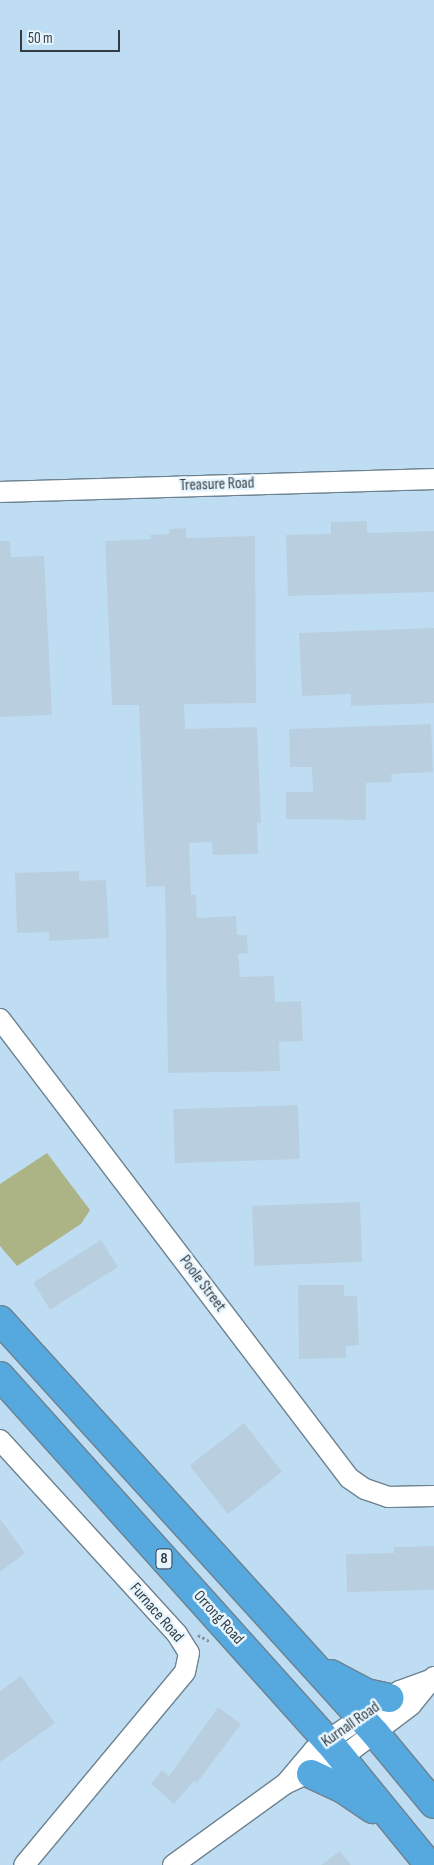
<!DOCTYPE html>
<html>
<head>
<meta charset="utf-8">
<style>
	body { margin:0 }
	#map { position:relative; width:434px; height:1865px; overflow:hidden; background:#d2e9fa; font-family:"Sofia Sans Condensed",sans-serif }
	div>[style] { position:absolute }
	.built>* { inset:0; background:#bfddf2; transform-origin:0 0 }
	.water>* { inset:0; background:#acb486 }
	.building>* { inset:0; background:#b9cfe0; transform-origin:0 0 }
	.path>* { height:2.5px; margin-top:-1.25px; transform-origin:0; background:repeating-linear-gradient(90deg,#82929d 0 2.5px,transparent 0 5px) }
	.roads { filter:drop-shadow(1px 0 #6d8291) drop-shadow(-1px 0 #6d8291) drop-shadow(0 1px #6d8291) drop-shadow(0 -1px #6d8291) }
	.minor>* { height:20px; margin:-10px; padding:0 10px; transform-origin:10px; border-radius:10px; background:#fff }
	.highway>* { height:28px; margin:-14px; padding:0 14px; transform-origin:14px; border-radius:14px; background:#56a9de }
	span { translate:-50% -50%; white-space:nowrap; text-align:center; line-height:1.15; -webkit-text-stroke:5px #e7f5ff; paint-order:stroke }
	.shield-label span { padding:1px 4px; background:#e7f5ff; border:1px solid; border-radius:4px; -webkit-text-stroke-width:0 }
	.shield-label { font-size:15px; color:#333d43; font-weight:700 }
	.street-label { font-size:16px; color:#333d43 }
	.scale { position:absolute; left:20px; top:30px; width:100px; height:22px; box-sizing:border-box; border:2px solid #333d43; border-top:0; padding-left:6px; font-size:15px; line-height:18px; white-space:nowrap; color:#333d43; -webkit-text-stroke:4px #e7f5ff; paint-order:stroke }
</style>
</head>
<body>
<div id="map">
	<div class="built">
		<i style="left:0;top:0;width:434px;height:1865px"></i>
	</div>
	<div class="water">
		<i style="clip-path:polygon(47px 1153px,90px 1210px,81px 1224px,17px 1266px,0 1246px,0 1184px)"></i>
	</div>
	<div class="building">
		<i style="clip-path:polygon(367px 521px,367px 533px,434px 531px,434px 592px,288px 596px,286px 535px,331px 534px,331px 522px)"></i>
		<i style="clip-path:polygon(186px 528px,186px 538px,255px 536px,256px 703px,184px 704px,185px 729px,257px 727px,261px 823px,257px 823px,258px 854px,213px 855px,212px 842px,189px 843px,191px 895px,196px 895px,197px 918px,236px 916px,237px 935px,247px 935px,248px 953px,238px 954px,240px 977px,274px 976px,275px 1002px,301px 1001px,303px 1041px,279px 1042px,280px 1071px,168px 1073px,165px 886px,146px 887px,139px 705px,112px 705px,105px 541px,151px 539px,150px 535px,169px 534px,169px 529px)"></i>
		<i style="clip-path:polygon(0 541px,10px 541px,11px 557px,44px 556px,52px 715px,0 717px)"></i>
		<i style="clip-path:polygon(434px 628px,434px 703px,351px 706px,351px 694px,302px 696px,299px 633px)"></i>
		<i style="clip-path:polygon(431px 724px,433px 772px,391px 774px,392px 782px,366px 783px,366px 820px,286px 819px,286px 792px,313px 792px,312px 767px,290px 767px,289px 729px)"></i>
		<i style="clip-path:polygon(79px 871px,79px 881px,106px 880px,109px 938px,49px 941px,49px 932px,17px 933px,15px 873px)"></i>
		<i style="left:298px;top:1105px;width:54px;height:125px;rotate:88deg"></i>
		<i style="left:360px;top:1202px;width:60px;height:108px;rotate:88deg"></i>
		<i style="left:101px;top:1240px;width:32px;height:80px;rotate:58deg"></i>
		<i style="clip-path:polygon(298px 1285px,344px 1285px,344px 1296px,357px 1296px,359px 1345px,346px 1346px,346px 1358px,299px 1359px)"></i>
		<i style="left:244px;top:1423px;width:62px;height:69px;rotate:52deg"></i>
		<i style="clip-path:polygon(0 1519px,25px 1553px,0 1572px)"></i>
		<i style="clip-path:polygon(434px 1546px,434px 1590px,347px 1592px,346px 1554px,394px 1553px,394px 1547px)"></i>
		<i style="clip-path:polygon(21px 1676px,55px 1723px,0 1762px,0 1691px)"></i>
		<i style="clip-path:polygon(218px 1707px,241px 1724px,197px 1783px,194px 1781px,174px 1804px,151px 1784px,162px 1770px,169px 1776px)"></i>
		<i style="clip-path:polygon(340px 1851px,351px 1865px,321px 1865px)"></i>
	</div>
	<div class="path">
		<i style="left:198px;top:1635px;width:15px;rotate:28deg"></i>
	</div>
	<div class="roads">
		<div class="minor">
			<i style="left:0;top:492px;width:434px;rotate:-1.7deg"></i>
			<i style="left:0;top:1019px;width:577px;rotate:52.75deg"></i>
			<i style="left:349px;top:1478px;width:19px;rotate:35deg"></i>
			<i style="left:365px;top:1489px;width:24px;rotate:19deg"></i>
			<i style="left:388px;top:1497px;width:46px;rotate:-1.2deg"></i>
			<i style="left:0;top:1440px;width:263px;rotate:47.6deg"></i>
			<i style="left:177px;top:1634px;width:22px;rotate:58deg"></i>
			<i style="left:189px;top:1653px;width:19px;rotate:102deg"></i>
			<i style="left:185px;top:1672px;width:251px;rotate:129.8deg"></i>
			<i style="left:287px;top:1782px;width:42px;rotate:-49.8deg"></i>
			<i style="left:314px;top:1750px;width:104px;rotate:-34.5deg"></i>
			<i style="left:400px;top:1691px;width:30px;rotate:-20deg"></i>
			<i style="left:173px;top:1865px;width:138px;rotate:-35.9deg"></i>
			<i style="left:285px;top:1784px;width:62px;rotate:-24.9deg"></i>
			<i style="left:341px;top:1758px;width:88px;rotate:-37.1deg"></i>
			<i style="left:411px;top:1705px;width:36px;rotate:-51deg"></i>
		</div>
		<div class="highway">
			<i style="left:0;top:1320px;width:558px;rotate:47.76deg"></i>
			<i style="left:375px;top:1733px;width:92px;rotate:50.3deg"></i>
			<i style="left:0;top:1376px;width:491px;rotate:48.1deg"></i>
			<i style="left:328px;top:1741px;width:160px;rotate:50.8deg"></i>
			<i style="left:331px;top:1674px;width:40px;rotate:28deg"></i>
			<i style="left:366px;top:1693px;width:24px;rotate:12deg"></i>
			<i style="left:311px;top:1774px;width:35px;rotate:25deg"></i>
			<i style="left:343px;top:1789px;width:36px;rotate:34deg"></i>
		</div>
	</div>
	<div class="shield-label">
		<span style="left:164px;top:1559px">8</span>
	</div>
	<div class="street-label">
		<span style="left:217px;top:485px;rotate:-2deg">Treasure Road</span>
		<span style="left:202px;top:1284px;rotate:53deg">Poole Street</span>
		<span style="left:156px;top:1613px;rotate:49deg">Furnace Road</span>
		<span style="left:218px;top:1618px;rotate:48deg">Orrong Road</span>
		<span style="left:351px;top:1725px;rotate:-35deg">Kurnall Road</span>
	</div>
	<div class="scale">50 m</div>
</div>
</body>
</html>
